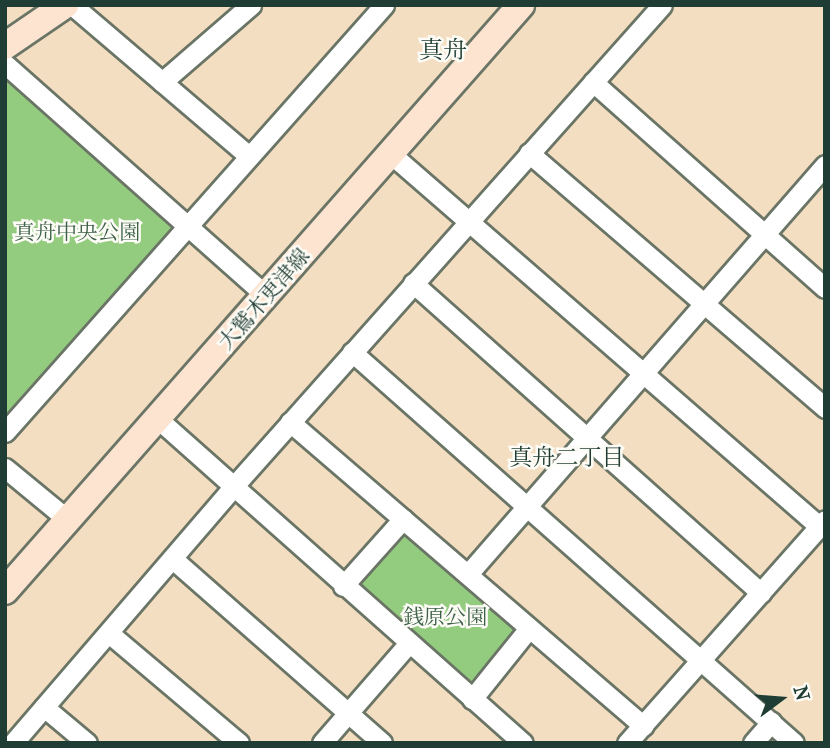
<!DOCTYPE html>
<html>
<head>
<meta charset="utf-8">
<style>
	body { margin:0 }
	#map { position:relative; width:830px; height:748px; overflow:hidden; background:#f4dec2; font-family:"IM FELL French Canon","Noto Serif JP",serif }
	div>[style] { position:absolute }
	.green>* { inset:0; background:#94cc7f; transform-origin:0 0 }
	.roads { filter:drop-shadow(2px 0 #6a7566) drop-shadow(-2px 0 #6a7566) drop-shadow(0 2px #6a7566) drop-shadow(0 -2px #6a7566) }
	.street>* { height:19px; margin:-9.5px; padding:0 9.5px; transform-origin:9.5px; border-radius:9.5px; background:#fff }
	.secondary>* { height:26px; margin:-13px; padding:0 13px; transform-origin:13px; border-radius:13px; background:#fde4d1 }
	span { translate:-50% -50%; white-space:nowrap; text-align:center; line-height:1.15; -webkit-text-stroke:5px #fdfcf7; paint-order:stroke }
	.park-label { font-size:21px; color:#3c6147 }
	.street-label { font-size:21px; color:#1f3d34 }
	.neighbourhood-label { font-size:23px; color:#1f3d34 }
	.quarter-label { font-size:24px; color:#1f3d34 }
	.frame { position:absolute; inset:0; border:7px solid #1f3d34; pointer-events:none }
	.north { position:absolute; left:746px; top:664px; width:70px; height:70px; -webkit-text-stroke:5px #fdfcf7; paint-order:stroke; rotate:74deg; font-size:19px; font-weight:700; line-height:28px; text-align:center; color:#1f3d34 }
	.north::after { content:''; display:block; margin:auto; width:24px; height:32px; background:#1f3d34; clip-path:polygon(50% 0,100% 100%,50% 72%,0 100%) }
</style>
</head>
<body>
<div id="map">
	<div class="green">
		<i style="clip-path:polygon(5px 74px,177px 226px,5px 418px)"></i>
		<i style="left:403px;top:527px;width:158px;height:80px;rotate:41deg"></i>
	</div>
	<div class="roads">
		<div class="street">
			<i style="left:72px;top:5px;width:233px;rotate:40.5deg"></i>
			<i style="left:5px;top:64px;width:349px;rotate:41.6deg"></i>
			<i style="left:162px;top:82px;width:118px;rotate:-40.9deg"></i>
			<i style="left:593px;top:82px;width:310px;rotate:41.6deg"></i>
			<i style="left:529px;top:153px;width:391px;rotate:40.7deg"></i>
			<i style="left:391px;top:154px;width:567px;rotate:41deg"></i>
			<i style="left:413px;top:283px;width:466px;rotate:41.7deg"></i>
			<i style="left:352px;top:352px;width:590px;rotate:41.5deg"></i>
			<i style="left:158px;top:419px;width:488px;rotate:41.6deg"></i>
			<i style="left:290px;top:422px;width:466px;rotate:40.7deg"></i>
			<i style="left:5px;top:432px;width:571px;rotate:-48.41deg"></i>
			<i style="left:5px;top:468px;width:82px;rotate:39.5deg"></i>
			<i style="left:174px;top:560px;width:277px;rotate:41.3deg"></i>
			<i style="left:468px;top:574px;width:543px;rotate:-48.88deg"></i>
			<i style="left:343px;top:586px;width:90px;rotate:-48.2deg"></i>
			<i style="left:110px;top:634px;width:169px;rotate:40.2deg"></i>
			<i style="left:472px;top:699px;width:91px;rotate:-51.2deg"></i>
			<i style="left:44px;top:707px;width:56px;rotate:39.9deg"></i>
			<i style="left:13px;top:743px;width:338px;rotate:-49.3deg"></i>
			<i style="left:233px;top:487px;width:645px;rotate:-48.33deg"></i>
			<i style="left:322px;top:743px;width:131px;rotate:-49deg"></i>
			<i style="left:627px;top:743px;width:298px;rotate:-48.4deg"></i>
			<i style="left:753px;top:743px;width:28px;rotate:-49deg"></i>
		</div>
		<div class="secondary">
			<i style="left:5px;top:46px;width:73px;rotate:-34.3deg"></i>
			<i style="left:5px;top:591px;width:781px;rotate:-48.63deg"></i>
		</div>
	</div>
	<div class="park-label">
		<span style="left:77px;top:232px">真舟中央公園</span>
		<span style="left:445px;top:617px">銭原公園</span>
	</div>
	<div class="street-label">
		<span style="left:264px;top:299px;rotate:-49deg">大鷲木更津線</span>
	</div>
	<div class="neighbourhood-label">
		<span style="left:567px;top:458px">真舟二丁目</span>
	</div>
	<div class="quarter-label">
		<span style="left:443px;top:51px">真舟</span>
	</div>
	<div class="frame"></div>
	<div class="north">N</div>
</div>
</body>
</html>
